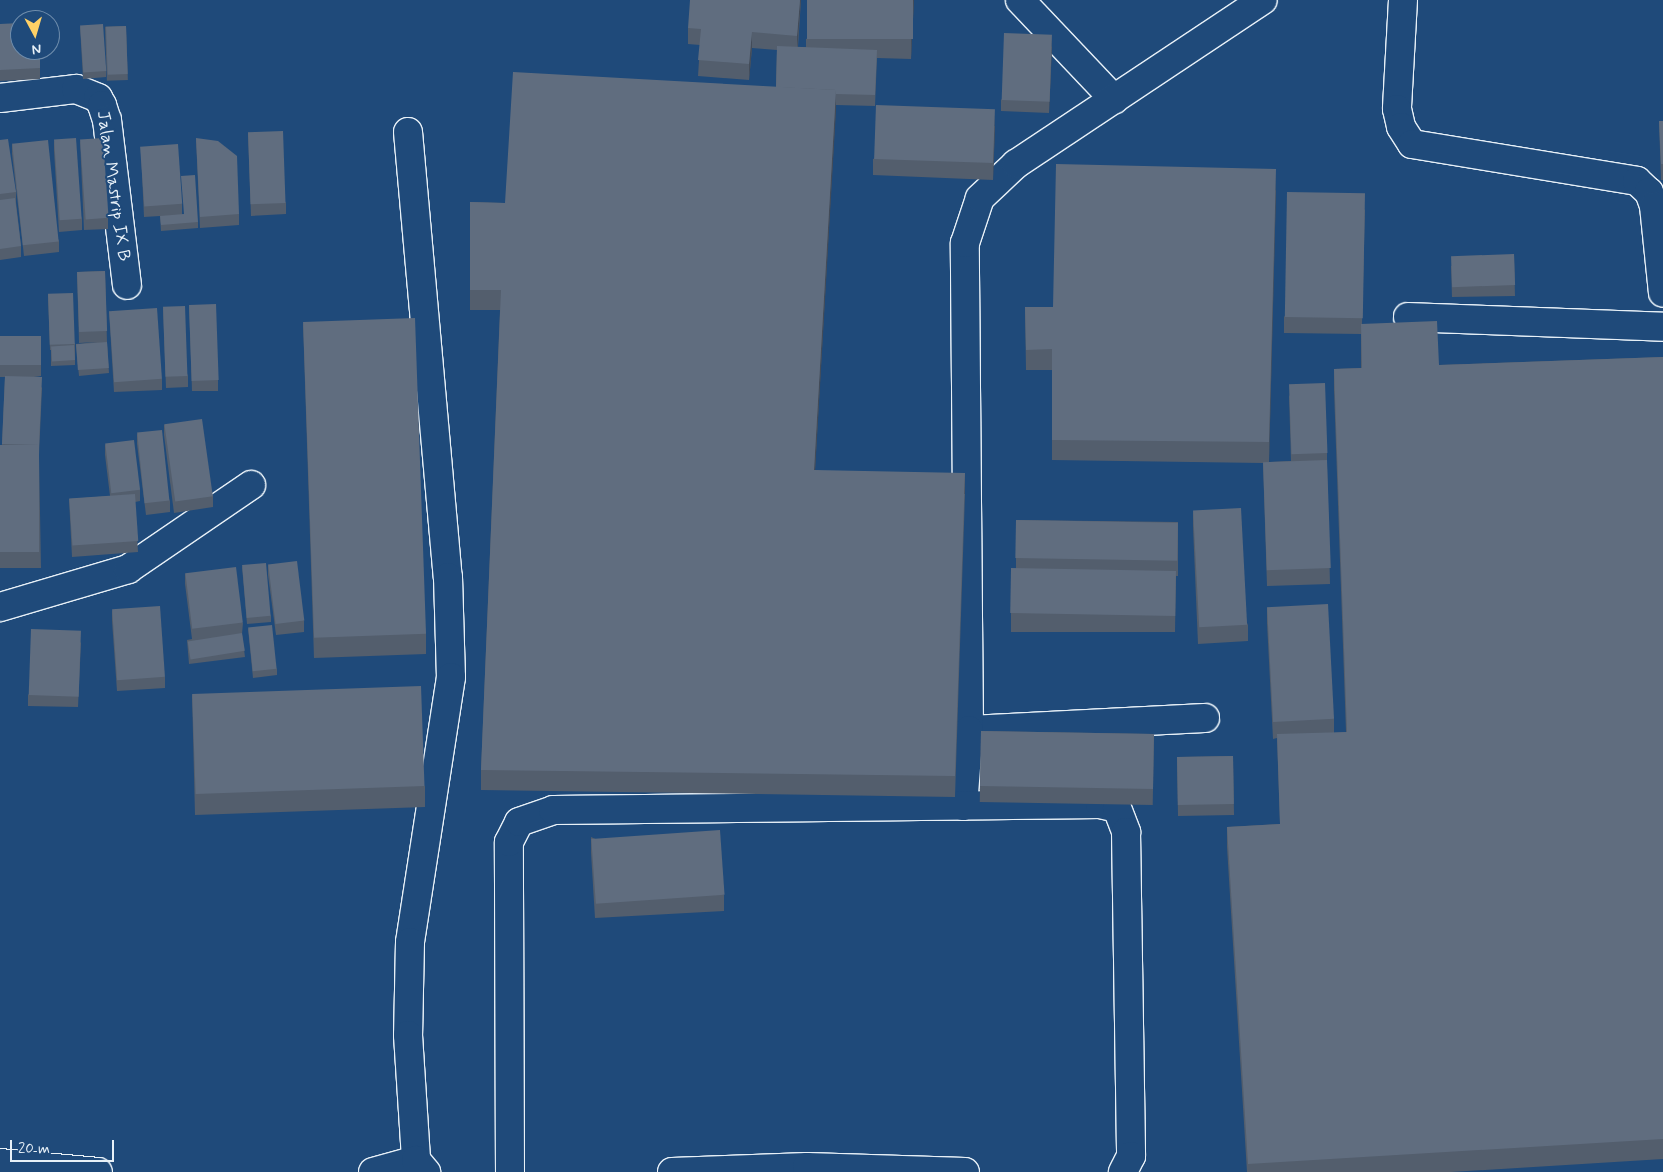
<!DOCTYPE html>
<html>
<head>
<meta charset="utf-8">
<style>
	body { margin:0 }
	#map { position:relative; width:1663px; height:1172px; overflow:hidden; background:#1f4a7a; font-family:Mynerve,sans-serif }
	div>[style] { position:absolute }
	.roads { filter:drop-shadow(1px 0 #e8f1f8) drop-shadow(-1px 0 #e8f1f8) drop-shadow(0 1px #e8f1f8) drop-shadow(0 -1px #e8f1f8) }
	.minor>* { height:28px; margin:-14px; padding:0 14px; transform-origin:14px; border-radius:14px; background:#1f4a7a }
	.wall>* { inset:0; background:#535e6d; transform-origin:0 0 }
	.shaded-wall>* { inset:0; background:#434c59; transform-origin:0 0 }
	.building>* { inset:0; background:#606d7f; transform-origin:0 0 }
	span { translate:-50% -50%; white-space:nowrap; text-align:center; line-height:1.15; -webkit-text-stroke:4px #1f4a7a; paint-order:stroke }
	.street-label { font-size:18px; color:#e8f1f8 }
	.north { position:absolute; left:10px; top:10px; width:50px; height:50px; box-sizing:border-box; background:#1f4a7a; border:1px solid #6f8dac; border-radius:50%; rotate:174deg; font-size:14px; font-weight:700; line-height:20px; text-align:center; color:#e8f1f8 }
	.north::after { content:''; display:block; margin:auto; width:18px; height:22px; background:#ffd166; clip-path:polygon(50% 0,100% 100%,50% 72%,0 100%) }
	.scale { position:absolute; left:10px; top:1140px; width:104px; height:22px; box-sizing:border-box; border:2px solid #e8f1f8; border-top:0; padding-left:6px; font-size:15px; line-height:18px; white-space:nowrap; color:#e8f1f8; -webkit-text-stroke:4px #1f4a7a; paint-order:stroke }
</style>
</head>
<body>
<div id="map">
	<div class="roads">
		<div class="minor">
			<i style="left:1020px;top:0;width:137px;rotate:46.5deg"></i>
			<i style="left:1403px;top:0;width:109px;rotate:93.2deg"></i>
			<i style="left:1397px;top:109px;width:18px;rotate:77deg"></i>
			<i style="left:1401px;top:127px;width:20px;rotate:57deg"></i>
			<i style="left:1412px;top:144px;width:228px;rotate:9.3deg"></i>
			<i style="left:1637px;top:181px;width:16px;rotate:43deg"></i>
			<i style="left:1649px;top:192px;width:15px;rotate:70deg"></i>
			<i style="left:1654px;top:206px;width:87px;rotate:84.1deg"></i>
			<i style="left:0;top:98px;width:77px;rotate:-6.8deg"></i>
			<i style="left:76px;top:89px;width:24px;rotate:22deg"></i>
			<i style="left:98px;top:98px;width:8px;rotate:60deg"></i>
			<i style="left:102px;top:105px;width:16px;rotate:72deg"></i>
			<i style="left:107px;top:120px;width:166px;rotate:83.1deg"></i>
			<i style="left:408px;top:132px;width:447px;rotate:84.9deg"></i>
			<i style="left:448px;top:577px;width:100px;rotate:88.3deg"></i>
			<i style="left:451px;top:677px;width:268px;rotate:98.8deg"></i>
			<i style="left:410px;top:942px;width:93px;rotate:91.2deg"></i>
			<i style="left:408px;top:1035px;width:125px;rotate:86.3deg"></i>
			<i style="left:1408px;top:317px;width:255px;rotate:2.2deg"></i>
			<i style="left:0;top:607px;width:134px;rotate:-16.5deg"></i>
			<i style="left:128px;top:569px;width:149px;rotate:-34.3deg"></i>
			<i style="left:1205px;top:718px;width:236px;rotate:177.1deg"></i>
			<i style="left:969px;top:730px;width:487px;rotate:-90.5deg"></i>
			<i style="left:965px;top:243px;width:47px;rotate:-71.6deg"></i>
			<i style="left:980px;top:198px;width:50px;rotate:-43.4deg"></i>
			<i style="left:1016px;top:164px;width:296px;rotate:-33.6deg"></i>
			<i style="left:963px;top:806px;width:76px;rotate:-85.5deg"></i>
			<i style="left:0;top:1163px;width:98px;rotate:5.2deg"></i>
			<i style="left:373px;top:1172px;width:45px;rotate:-15.6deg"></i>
			<i style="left:416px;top:1160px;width:16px;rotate:50deg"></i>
			<i style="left:510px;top:1172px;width:330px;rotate:-90.2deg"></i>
			<i style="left:509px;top:842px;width:22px;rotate:-63deg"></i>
			<i style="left:519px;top:822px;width:36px;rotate:-19deg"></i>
			<i style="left:553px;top:810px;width:547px;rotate:-0.63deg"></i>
			<i style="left:1100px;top:804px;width:17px;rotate:13deg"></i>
			<i style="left:1117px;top:808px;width:26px;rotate:69deg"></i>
			<i style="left:1126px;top:832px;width:324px;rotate:89.1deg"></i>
			<i style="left:1131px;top:1156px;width:18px;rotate:117deg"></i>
			<i style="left:672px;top:1172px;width:135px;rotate:-2.1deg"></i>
			<i style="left:807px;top:1167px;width:158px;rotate:1.8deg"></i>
		</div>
	</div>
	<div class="wall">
		<i style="clip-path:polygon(801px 0,798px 47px,806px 47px,806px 39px,914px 0,911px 59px,877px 58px,875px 106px,836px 105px,815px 470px,965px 494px,955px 797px,481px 790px,481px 770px,500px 310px,470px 310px,470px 202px,505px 203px,776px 87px,777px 50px,752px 48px,749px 80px,698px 76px,700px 45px,688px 44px,688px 28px)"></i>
		<i style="clip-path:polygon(0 24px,40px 68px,40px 79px,0 81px)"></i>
		<i style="clip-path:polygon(80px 26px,106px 71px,106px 77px,83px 79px)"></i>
		<i style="left:126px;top:26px;width:54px;height:21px;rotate:88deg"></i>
		<i style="clip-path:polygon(1052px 46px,1049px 113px,1001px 111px,1001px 100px)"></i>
		<i style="clip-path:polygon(1659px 121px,1663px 121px,1663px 180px,1661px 180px)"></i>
		<i style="clip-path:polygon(995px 126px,993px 180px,873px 175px,873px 159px)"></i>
		<i style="clip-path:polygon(248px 132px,286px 203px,286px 214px,251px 216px)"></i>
		<i style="clip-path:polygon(196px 138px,239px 214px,239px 225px,200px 228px)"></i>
		<i style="clip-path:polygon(0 140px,16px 192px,16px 202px,21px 246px,21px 257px,0 260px)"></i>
		<i style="clip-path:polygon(54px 140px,82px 219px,82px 230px,59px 232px,54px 151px)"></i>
		<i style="clip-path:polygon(80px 140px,108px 218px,108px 229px,84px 230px)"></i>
		<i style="clip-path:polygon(12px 143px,59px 241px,59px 252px,24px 256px,12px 154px)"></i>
		<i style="clip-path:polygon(141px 153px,182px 204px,182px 214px,198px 222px,198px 228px,161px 231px,160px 216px,144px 217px)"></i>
		<i style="clip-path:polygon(1276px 190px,1269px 462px,1291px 461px,1289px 395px,1327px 453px,1327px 464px,1330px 584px,1267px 586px,1263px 463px,1052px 460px,1052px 370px,1026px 370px,1025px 307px,1053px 307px)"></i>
		<i style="clip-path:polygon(1365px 209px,1362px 324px,1439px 365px,1663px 357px,1663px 1159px,1451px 1172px,1247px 1172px,1227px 847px,1227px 827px,1280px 824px,1277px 738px,1273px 739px,1267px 623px,1267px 607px,1334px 719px,1334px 733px,1346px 732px,1334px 390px,1334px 369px,1361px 368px,1361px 334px,1284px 333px,1284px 317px)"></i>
		<i style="clip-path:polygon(1514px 254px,1515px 296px,1452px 297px,1451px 266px)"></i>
		<i style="clip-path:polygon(105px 271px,107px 342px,109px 373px,79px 376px,76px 344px,97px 342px,79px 343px,77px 272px)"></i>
		<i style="clip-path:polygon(48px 294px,75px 344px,75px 365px,51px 366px,51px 350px,50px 350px)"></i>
		<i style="clip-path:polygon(189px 305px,218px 380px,218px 391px,192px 391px)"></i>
		<i style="clip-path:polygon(163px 307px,188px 376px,188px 387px,166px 388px)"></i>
		<i style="clip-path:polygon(109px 311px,162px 379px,162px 390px,114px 392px)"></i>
		<i style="clip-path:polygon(303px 322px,426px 634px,426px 654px,314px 658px)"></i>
		<i style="clip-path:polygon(41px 336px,41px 376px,34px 377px,42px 388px,39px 455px,41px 568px,0 568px,0 445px,2px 445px,5px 377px,0 377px,0 337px)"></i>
		<i style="clip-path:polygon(164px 424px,213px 496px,213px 507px,174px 513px,164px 435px)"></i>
		<i style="clip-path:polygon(137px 433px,170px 501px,170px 512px,146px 515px,137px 444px)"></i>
		<i style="clip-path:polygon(105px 444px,140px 490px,140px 501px,135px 502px,138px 552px,72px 557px,69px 499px,110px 496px,105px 455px)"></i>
		<i style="clip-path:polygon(1193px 511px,1248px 625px,1248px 641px,1198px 644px,1193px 527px)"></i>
		<i style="clip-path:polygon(1016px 520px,1178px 522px,1178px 576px,1176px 576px,1175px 632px,1011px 632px,1011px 572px,1016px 572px)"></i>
		<i style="clip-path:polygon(268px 564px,304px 621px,304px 632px,276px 635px,268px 575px)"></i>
		<i style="clip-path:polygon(242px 566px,271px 616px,271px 622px,247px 624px)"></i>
		<i style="clip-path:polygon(185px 573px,243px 623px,242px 634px,245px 657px,189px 664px,187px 640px,192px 639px,185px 584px)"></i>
		<i style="clip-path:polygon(112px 610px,165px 677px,165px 688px,117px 691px,112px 621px)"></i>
		<i style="clip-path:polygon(248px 628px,277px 669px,277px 675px,253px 678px)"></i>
		<i style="clip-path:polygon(81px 642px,78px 707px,28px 706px,28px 695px)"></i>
		<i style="clip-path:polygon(192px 695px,425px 786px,425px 807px,195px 815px)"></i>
		<i style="left:981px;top:731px;width:173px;height:71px;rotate:1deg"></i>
		<i style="left:1233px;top:756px;width:59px;height:56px;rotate:89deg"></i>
		<i style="clip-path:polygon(591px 837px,724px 895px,724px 911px,595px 918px,591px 853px)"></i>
	</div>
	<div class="shaded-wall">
		<i style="clip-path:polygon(800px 0,801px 0,797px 52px,797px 36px)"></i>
		<i style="clip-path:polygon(913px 0,914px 0,911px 59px,911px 43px)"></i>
		<i style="clip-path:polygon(752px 32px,752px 48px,749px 80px,749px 64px)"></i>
		<i style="clip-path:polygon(1052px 35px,1052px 46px,1049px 113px,1049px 102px)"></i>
		<i style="clip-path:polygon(836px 90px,836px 111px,814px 490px,814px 470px)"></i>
		<i style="clip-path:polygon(995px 110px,995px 126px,993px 180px,993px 164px)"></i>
		<i style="clip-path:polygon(1276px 169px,1276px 190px,1269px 463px,1269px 442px)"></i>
		<i style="left:965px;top:473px;width:21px;height:303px;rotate:90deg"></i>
	</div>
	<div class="building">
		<i style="clip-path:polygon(690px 0,800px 0,797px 36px,752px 32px,749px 64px,698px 60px,701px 29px,688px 28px)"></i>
		<i style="left:807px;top:0;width:106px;height:39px"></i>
		<i style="clip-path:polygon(20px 23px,20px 50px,40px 50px,40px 68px,0 70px,0 24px)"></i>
		<i style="left:103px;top:24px;width:47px;height:23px;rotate:86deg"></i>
		<i style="left:126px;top:26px;width:48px;height:20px;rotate:88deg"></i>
		<i style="left:1004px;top:33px;width:48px;height:67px;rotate:2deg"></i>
		<i style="clip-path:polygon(777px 46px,877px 50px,875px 95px,836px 94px,836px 90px,776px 87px)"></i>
		<i style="clip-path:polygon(513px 72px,836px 90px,814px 470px,965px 473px,955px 776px,481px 770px,501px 290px,470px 290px,470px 202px,505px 203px)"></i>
		<i style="left:876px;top:105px;width:119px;height:54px;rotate:2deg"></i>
		<i style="clip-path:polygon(1659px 121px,1663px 121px,1663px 164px,1661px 164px)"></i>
		<i style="left:283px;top:131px;width:72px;height:35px;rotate:88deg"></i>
		<i style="left:76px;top:138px;width:81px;height:22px;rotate:86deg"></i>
		<i style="left:103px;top:138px;width:80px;height:23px;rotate:86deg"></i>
		<i style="clip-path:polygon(196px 138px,218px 141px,237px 156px,239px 214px,200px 217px)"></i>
		<i style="clip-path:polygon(8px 139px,16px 192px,0 194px,0 140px)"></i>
		<i style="left:48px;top:140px;width:102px;height:36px;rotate:84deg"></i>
		<i style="left:178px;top:144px;width:60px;height:38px;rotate:86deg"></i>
		<i style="clip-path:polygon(1056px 164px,1276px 169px,1269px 442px,1052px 440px,1052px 349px,1026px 350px,1025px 307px,1053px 307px)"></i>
		<i style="clip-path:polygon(195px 175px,198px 222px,161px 225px,160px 216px,184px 214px,181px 176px)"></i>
		<i style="left:1287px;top:192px;width:78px;height:125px;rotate:1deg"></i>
		<i style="clip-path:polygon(15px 198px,21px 246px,0 249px,0 200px)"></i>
		<i style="left:1514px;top:254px;width:31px;height:63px;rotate:88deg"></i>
		<i style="left:105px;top:271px;width:60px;height:28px;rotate:88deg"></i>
		<i style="left:73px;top:293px;width:51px;height:25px;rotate:88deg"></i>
		<i style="left:216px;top:304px;width:76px;height:27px;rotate:88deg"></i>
		<i style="left:185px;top:306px;width:70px;height:22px;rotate:88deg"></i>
		<i style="left:157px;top:308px;width:71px;height:48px;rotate:86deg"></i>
		<i style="left:415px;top:318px;width:316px;height:112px;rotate:88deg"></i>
		<i style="clip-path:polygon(1437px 321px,1439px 365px,1663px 357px,1663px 1139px,1248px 1164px,1227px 827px,1280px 824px,1277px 734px,1347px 732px,1334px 369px,1362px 368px,1361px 324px)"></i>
		<i style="left:41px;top:336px;width:29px;height:41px;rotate:90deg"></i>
		<i style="left:107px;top:342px;width:26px;height:31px;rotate:86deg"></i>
		<i style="left:74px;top:345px;width:15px;height:23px;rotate:86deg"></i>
		<i style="clip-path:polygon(5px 376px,42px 377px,39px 446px,39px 445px,2px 444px)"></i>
		<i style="left:1325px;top:383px;width:70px;height:36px;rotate:88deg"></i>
		<i style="left:202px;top:419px;width:78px;height:38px;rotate:82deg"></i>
		<i style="left:162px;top:430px;width:71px;height:25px;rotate:84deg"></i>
		<i style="left:134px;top:440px;width:50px;height:29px;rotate:83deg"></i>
		<i style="left:0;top:445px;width:39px;height:107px"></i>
		<i style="left:1327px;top:460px;width:108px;height:64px;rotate:88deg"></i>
		<i style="left:135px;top:494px;width:47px;height:66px;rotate:86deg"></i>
		<i style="left:1241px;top:508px;width:117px;height:48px;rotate:87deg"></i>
		<i style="left:1016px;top:520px;width:162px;height:38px;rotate:1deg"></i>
		<i style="left:297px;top:561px;width:60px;height:29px;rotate:83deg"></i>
		<i style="left:266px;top:563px;width:53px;height:24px;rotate:85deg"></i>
		<i style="left:236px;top:567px;width:56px;height:51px;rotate:83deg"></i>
		<i style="left:1176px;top:571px;width:45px;height:165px;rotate:91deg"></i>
		<i style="left:1328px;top:604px;width:115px;height:61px;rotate:87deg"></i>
		<i style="left:160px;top:606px;width:71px;height:48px;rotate:86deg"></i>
		<i style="left:272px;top:625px;width:44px;height:24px;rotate:84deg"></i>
		<i style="left:31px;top:629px;width:50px;height:66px;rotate:2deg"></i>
		<i style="left:242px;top:633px;width:18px;height:55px;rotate:81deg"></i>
		<i style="left:421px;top:686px;width:100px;height:229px;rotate:88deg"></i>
		<i style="left:981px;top:731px;width:173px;height:55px;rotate:1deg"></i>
		<i style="left:1233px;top:756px;width:48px;height:56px;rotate:89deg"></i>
		<i style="left:720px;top:830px;width:65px;height:129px;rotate:86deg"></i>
	</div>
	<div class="street-label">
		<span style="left:113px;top:186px;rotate:82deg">Jalan Mastrip IX B</span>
	</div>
	<div class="north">N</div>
	<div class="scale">20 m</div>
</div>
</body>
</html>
